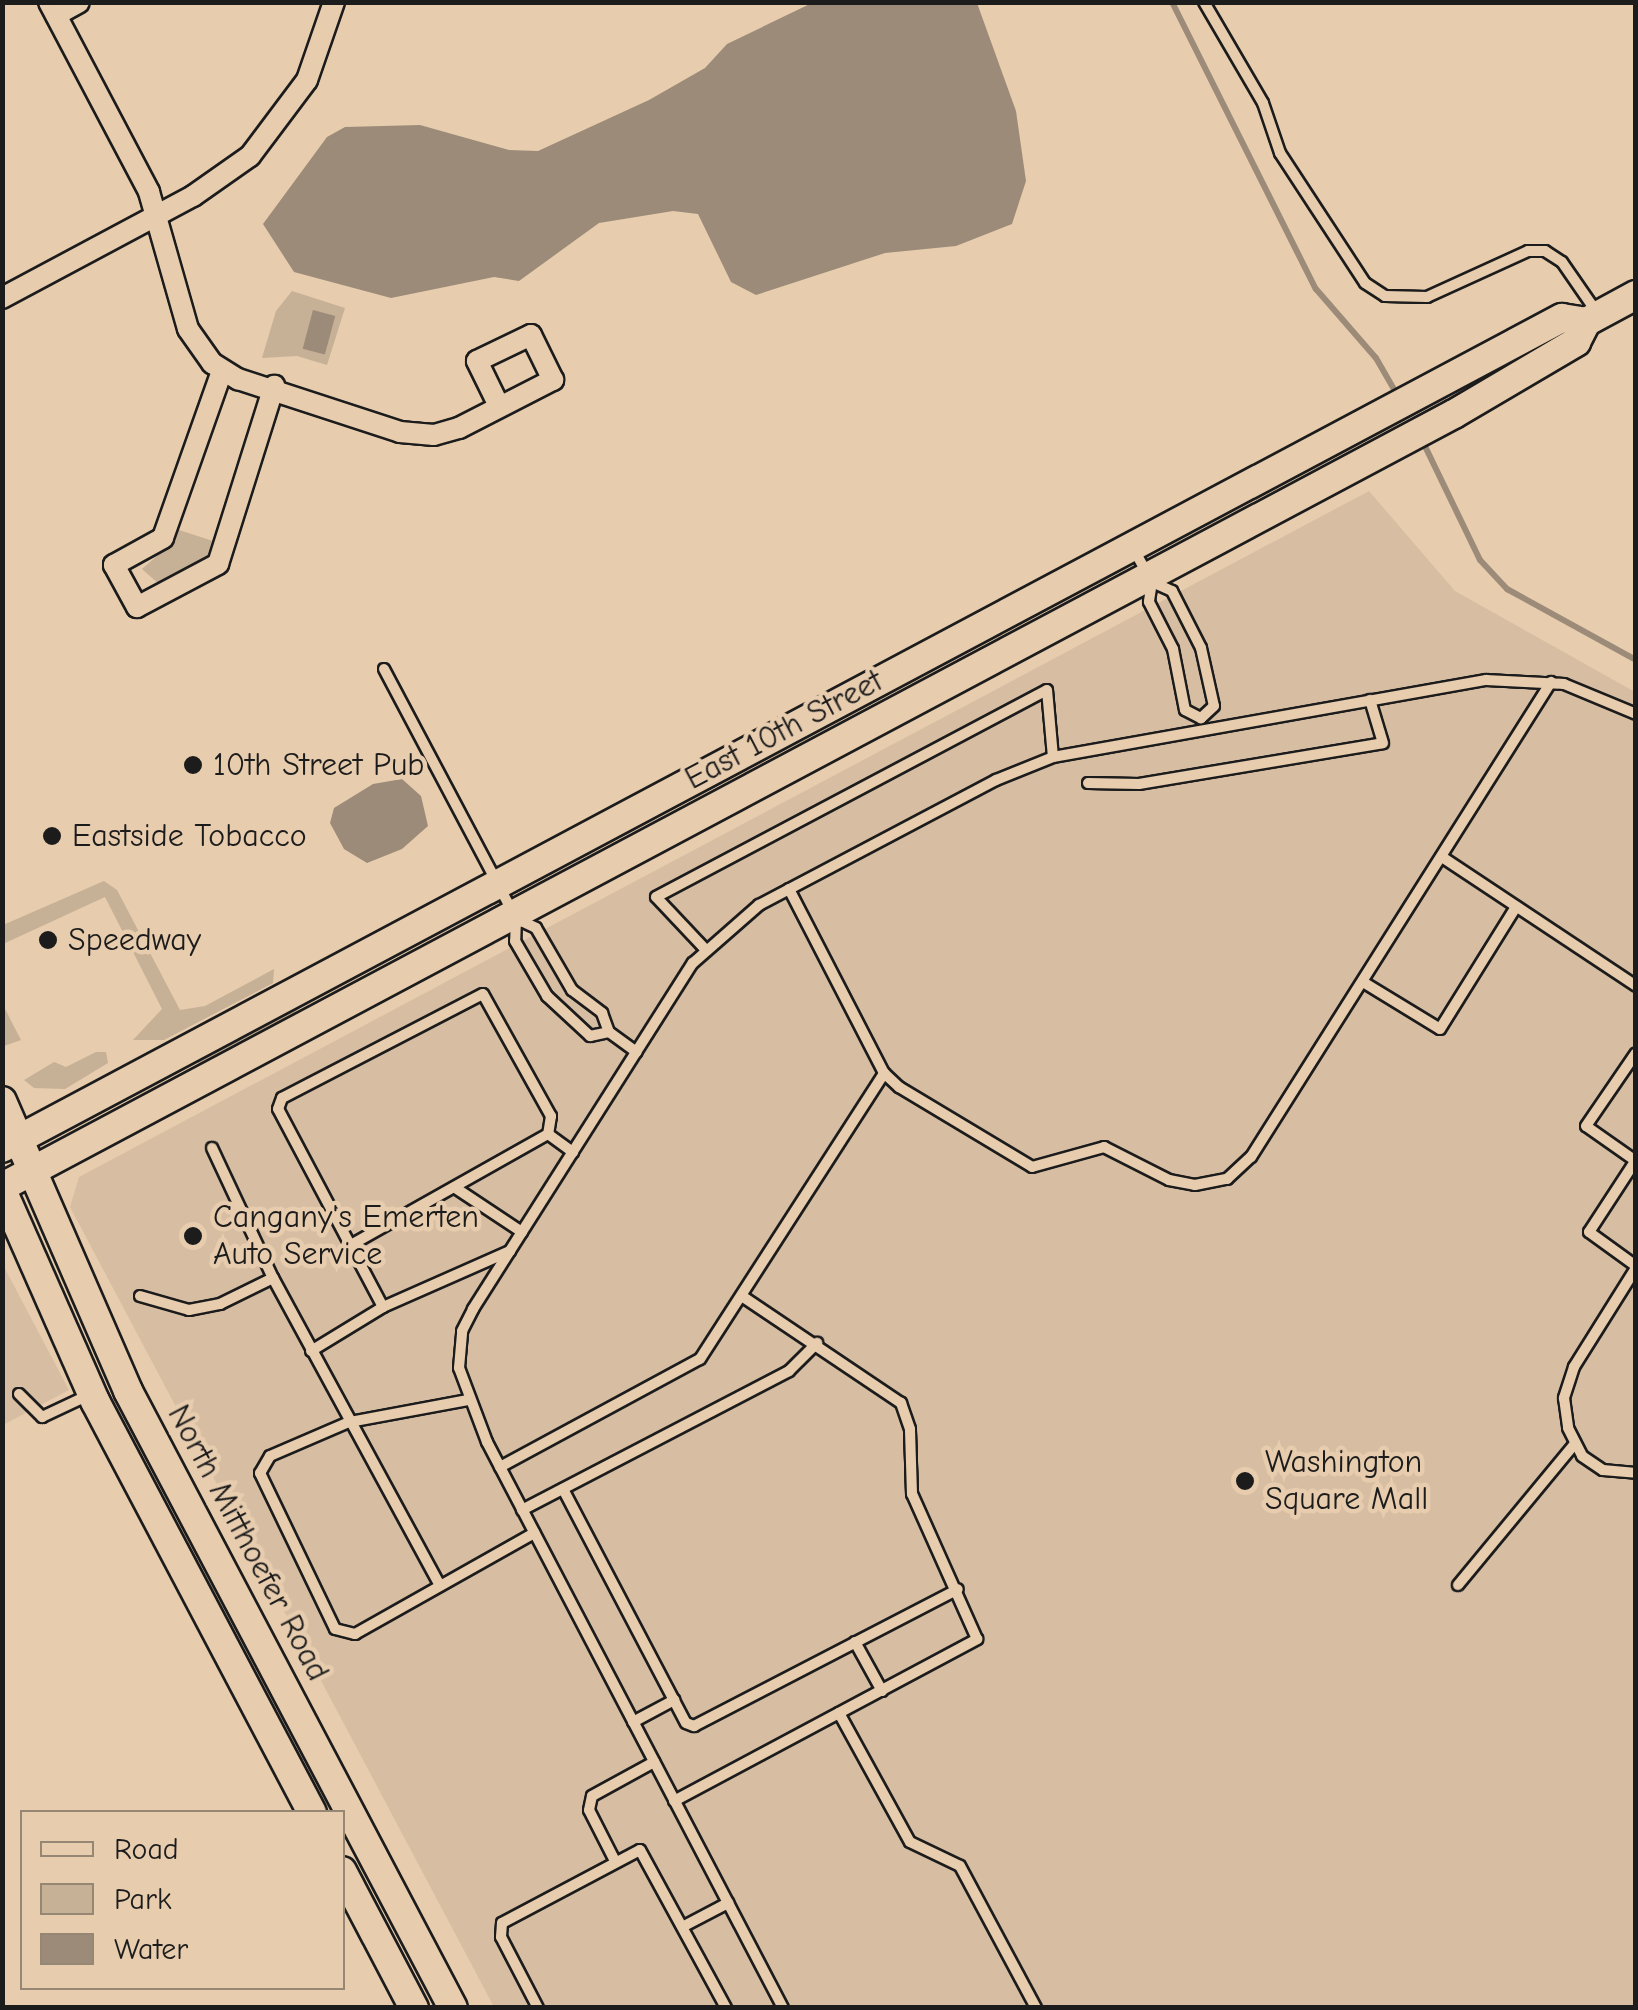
<!DOCTYPE html>
<html>
<head>
<meta charset="utf-8">
<style>
	body { margin:0 }
	#map { position:relative; width:1638px; height:2010px; overflow:hidden; background:#e7ccae; font-family:"Comic Neue",sans-serif }
	div>[style] { position:absolute }
	.built>* { inset:0; background:#d7bea3 }
	.green>* { inset:0; background:#c6b096 }
	.water>* { inset:0; background:#9c8b78; transform-origin:0 0 }
	.stream>* { height:6px; margin:-3px; padding:0 3px; transform-origin:3px; border-radius:3px; background:#9c8b78 }
	.roads { filter:drop-shadow(2px 0 #1c1c1c) drop-shadow(-2px 0 #1c1c1c) drop-shadow(0 2px #1c1c1c) drop-shadow(0 -2px #1c1c1c) }
	.lane>* { height:10px; margin:-5px; padding:0 5px; transform-origin:5px; border-radius:5px; background:#e7ccae }
	.street>* { height:20px; margin:-10px; padding:0 10px; transform-origin:10px; border-radius:10px; background:#e7ccae }
	.secondary>* { height:28px; margin:-14px; padding:0 14px; transform-origin:14px; border-radius:14px; background:#e7ccae }
	.dots>* { width:28px; height:28px; translate:-50% -50%; box-sizing:border-box; border:5px solid #e7ccae; border-radius:50% }
	span { translate:-50% -50%; white-space:nowrap; text-align:center; line-height:1.15; -webkit-text-stroke:9px #e7ccae; paint-order:stroke }
	.street-label { font-size:32px; color:#1c1c1c }
	.poi-label { font-size:32px; color:#1c1c1c }
	.left { translate:0 -50%; text-align:left }
	.frame { position:absolute; inset:0; border:5px solid #1c1c1c; pointer-events:none }
	.legend { position:absolute; left:20px; top:1810px; width:325px; height:180px; box-sizing:border-box; background:#e7ccae; border:2px solid #968674; margin:0; padding:12px 18px; list-style:none; font-size:30px; color:#1c1c1c }
	.legend li { display:flex; align-items:center; gap:20px; height:50px }
	.legend b { width:50px; border:2px solid #968674 }
</style>
</head>
<body>
<div id="map">
	<div class="built">
		<i style="clip-path:polygon(1369px 491px,1455px 591px,1635px 692px,1635px 2007px,494px 2007px,70px 1207px,79px 1177px)"></i>
		<i style="clip-path:polygon(2px 1263px,69px 1390px,3px 1425px,2px 1425px)"></i>
	</div>
	<div class="green">
		<i style="clip-path:polygon(292px 291px,345px 308px,327px 365px,297px 356px,262px 358px,276px 311px)"></i>
		<i style="clip-path:polygon(176px 529px,216px 542px,216px 549px,178px 586px,159px 584px,142px 569px,171px 544px)"></i>
		<i style="clip-path:polygon(104px 881px,117px 890px,180px 1010px,205px 1006px,274px 969px,273px 983px,164px 1040px,133px 1040px,162px 1009px,105px 897px,3px 944px,3px 925px)"></i>
		<i style="clip-path:polygon(325px 987px,287px 1019px,201px 1067px,196px 1059px)"></i>
		<i style="clip-path:polygon(2px 1003px,21px 1040px,4px 1046px,2px 1044px)"></i>
		<i style="clip-path:polygon(96px 1052px,106px 1052px,108px 1063px,65px 1089px,34px 1088px,24px 1080px,54px 1062px,66px 1067px)"></i>
	</div>
	<div class="water">
		<i style="clip-path:polygon(814px 2px,977px 3px,1016px 111px,1026px 181px,1012px 224px,956px 246px,885px 253px,756px 295px,731px 282px,698px 214px,673px 211px,599px 223px,519px 281px,494px 277px,391px 298px,294px 272px,263px 224px,327px 137px,345px 127px,420px 125px,509px 150px,538px 151px,649px 100px,705px 68px,727px 44px)"></i>
		<i style="left:313px;top:310px;width:23px;height:40px;rotate:15deg"></i>
		<i style="clip-path:polygon(402px 779px,421px 796px,428px 826px,402px 849px,367px 863px,344px 849px,330px 823px,334px 808px,373px 784px)"></i>
	</div>
	<div class="stream">
		<i style="left:1172px;top:2px;width:321px;rotate:63.4deg"></i>
		<i style="left:1316px;top:289px;width:91px;rotate:49deg"></i>
		<i style="left:1376px;top:358px;width:46px;rotate:60.1deg"></i>
		<i style="left:1422px;top:440px;width:133px;rotate:64.2deg"></i>
		<i style="left:1480px;top:560px;width:40px;rotate:47deg"></i>
		<i style="left:1507px;top:589px;width:147px;rotate:28.8deg"></i>
	</div>
	<div class="roads">
		<div class="lane">
			<i style="left:1204px;top:2px;width:117px;rotate:59.7deg"></i>
			<i style="left:1263px;top:103px;width:53px;rotate:71.2deg"></i>
			<i style="left:1280px;top:153px;width:155px;rotate:56.8deg"></i>
			<i style="left:1365px;top:283px;width:24px;rotate:33deg"></i>
			<i style="left:1385px;top:296px;width:42px;rotate:1.4deg"></i>
			<i style="left:1427px;top:297px;width:111px;rotate:-24.5deg"></i>
			<i style="left:1528px;top:251px;width:17px"></i>
			<i style="left:1545px;top:251px;width:20px;rotate:33deg"></i>
			<i style="left:1562px;top:262px;width:63px;rotate:55.3deg"></i>
			<i style="left:1133px;top:548px;width:39px;rotate:61deg"></i>
			<i style="left:1152px;top:582px;width:22px;rotate:24deg"></i>
			<i style="left:1172px;top:591px;width:64px;rotate:63deg"></i>
			<i style="left:1201px;top:648px;width:59px;rotate:77.4deg"></i>
			<i style="left:1214px;top:706px;width:18px;rotate:137deg"></i>
			<i style="left:1152px;top:582px;width:20px;rotate:99deg"></i>
			<i style="left:1149px;top:602px;width:53px;rotate:62.9deg"></i>
			<i style="left:1173px;top:649px;width:62px;rotate:78.9deg"></i>
			<i style="left:1185px;top:710px;width:18px;rotate:27deg"></i>
			<i style="left:384px;top:669px;width:282px;rotate:62.1deg"></i>
			<i style="left:516px;top:918px;width:23px;rotate:92deg"></i>
			<i style="left:515px;top:941px;width:64px;rotate:59.8deg"></i>
			<i style="left:547px;top:996px;width:59px;rotate:42.9deg"></i>
			<i style="left:590px;top:1036px;width:19px;rotate:-12deg"></i>
			<i style="left:1088px;top:783px;width:51px;rotate:1.1deg"></i>
			<i style="left:1139px;top:784px;width:247px;rotate:-9.5deg"></i>
			<i style="left:1383px;top:743px;width:45px;rotate:-106.8deg"></i>
			<i style="left:1442px;top:857px;width:233px;rotate:33.6deg"></i>
			<i style="left:789px;top:889px;width:207px;rotate:62.7deg"></i>
			<i style="left:884px;top:1073px;width:21px;rotate:43deg"></i>
			<i style="left:899px;top:1087px;width:155px;rotate:31deg"></i>
			<i style="left:1032px;top:1167px;width:75px;rotate:-15.5deg"></i>
			<i style="left:1104px;top:1147px;width:73px;rotate:26.9deg"></i>
			<i style="left:1169px;top:1180px;width:26px;rotate:11deg"></i>
			<i style="left:1195px;top:1185px;width:33px;rotate:-11deg"></i>
			<i style="left:1227px;top:1179px;width:33px;rotate:-43deg"></i>
			<i style="left:1251px;top:1157px;width:562px;rotate:-57.72deg"></i>
			<i style="left:517px;top:919px;width:21px;rotate:25deg"></i>
			<i style="left:536px;top:928px;width:72px;rotate:59.9deg"></i>
			<i style="left:572px;top:990px;width:38px;rotate:37deg"></i>
			<i style="left:602px;top:1013px;width:20px;rotate:70deg"></i>
			<i style="left:609px;top:1032px;width:34px;rotate:36deg"></i>
			<i style="left:705px;top:949px;width:71px;rotate:-133.3deg"></i>
			<i style="left:656px;top:897px;width:442px;rotate:-27.9deg"></i>
			<i style="left:1047px;top:690px;width:67px;rotate:84.9deg"></i>
			<i style="left:1363px;top:982px;width:90px;rotate:31.4deg"></i>
			<i style="left:1440px;top:1029px;width:144px;rotate:-58.1deg"></i>
			<i style="left:548px;top:1134px;width:31px;rotate:36deg"></i>
			<i style="left:212px;top:1148px;width:144px;rotate:64.9deg"></i>
			<i style="left:273px;top:1278px;width:350px;rotate:61.5deg"></i>
			<i style="left:1633px;top:1159px;width:57px;rotate:-144.9deg"></i>
			<i style="left:1586px;top:1126px;width:88px;rotate:-55.6deg"></i>
			<i style="left:1636px;top:1160px;width:86px;rotate:123.1deg"></i>
			<i style="left:1589px;top:1232px;width:58px;rotate:35.9deg"></i>
			<i style="left:457px;top:1189px;width:78px;rotate:33.5deg"></i>
			<i style="left:1636px;top:1268px;width:117px;rotate:122.1deg"></i>
			<i style="left:1574px;top:1367px;width:33px;rotate:108deg"></i>
			<i style="left:1564px;top:1398px;width:30px;rotate:82deg"></i>
			<i style="left:1568px;top:1428px;width:31px;rotate:63deg"></i>
			<i style="left:1582px;top:1456px;width:25px;rotate:34deg"></i>
			<i style="left:1603px;top:1470px;width:33px;rotate:5deg"></i>
			<i style="left:140px;top:1296px;width:51px;rotate:15.9deg"></i>
			<i style="left:189px;top:1310px;width:32px;rotate:-11deg"></i>
			<i style="left:220px;top:1304px;width:59px;rotate:-26.1deg"></i>
			<i style="left:383px;top:1307px;width:139px;rotate:-23.8deg"></i>
			<i style="left:311px;top:1351px;width:84px;rotate:-31.4deg"></i>
			<i style="left:383px;top:1307px;width:224px;rotate:-117.9deg"></i>
			<i style="left:278px;top:1109px;width:12px;rotate:-70deg"></i>
			<i style="left:282px;top:1098px;width:226px;rotate:-27.4deg"></i>
			<i style="left:483px;top:994px;width:140px;rotate:60.9deg"></i>
			<i style="left:551px;top:1116px;width:18px;rotate:99deg"></i>
			<i style="left:548px;top:1134px;width:226px;rotate:150.6deg"></i>
			<i style="left:19px;top:1394px;width:33px;rotate:45deg"></i>
			<i style="left:42px;top:1417px;width:54px;rotate:-25.1deg"></i>
			<i style="left:468px;top:1400px;width:121px;rotate:169.5deg"></i>
			<i style="left:349px;top:1422px;width:86px;rotate:156.7deg"></i>
			<i style="left:270px;top:1456px;width:20px;rotate:120deg"></i>
			<i style="left:260px;top:1473px;width:173px;rotate:64.3deg"></i>
			<i style="left:335px;top:1629px;width:21px;rotate:14deg"></i>
			<i style="left:355px;top:1634px;width:206px;rotate:-29.4deg"></i>
			<i style="left:500px;top:1467px;width:227px;rotate:-28.4deg"></i>
			<i style="left:700px;top:1359px;width:340px;rotate:-57.2deg"></i>
			<i style="left:563px;top:1489px;width:264px;rotate:62.3deg"></i>
			<i style="left:686px;top:1723px;width:9px;rotate:21deg"></i>
			<i style="left:694px;top:1726px;width:297px;rotate:-27.4deg"></i>
			<i style="left:522px;top:1510px;width:301px;rotate:-27.5deg"></i>
			<i style="left:789px;top:1371px;width:40px;rotate:-45deg"></i>
			<i style="left:1458px;top:1585px;width:182px;rotate:-50.4deg"></i>
			<i style="left:855px;top:1642px;width:56px;rotate:61.1deg"></i>
			<i style="left:839px;top:1713px;width:147px;rotate:61.2deg"></i>
			<i style="left:910px;top:1842px;width:55px;rotate:25.6deg"></i>
			<i style="left:960px;top:1866px;width:161px;rotate:61.8deg"></i>
			<i style="left:633px;top:1722px;width:47px;rotate:-28.2deg"></i>
			<i style="left:674px;top:1801px;width:344px;rotate:-28.1deg"></i>
			<i style="left:977px;top:1639px;width:159px;rotate:-114.1deg"></i>
			<i style="left:912px;top:1494px;width:65px;rotate:-91.8deg"></i>
			<i style="left:910px;top:1429px;width:28px;rotate:-109deg"></i>
			<i style="left:901px;top:1403px;width:190px;rotate:-146.1deg"></i>
			<i style="left:615px;top:1861px;width:57px;rotate:-117deg"></i>
			<i style="left:589px;top:1810px;width:14px;rotate:-78deg"></i>
			<i style="left:592px;top:1796px;width:71px;rotate:-28.7deg"></i>
			<i style="left:684px;top:1926px;width:50px;rotate:-27.6deg"></i>
			<i style="left:538px;top:2008px;width:80px;rotate:-117.5deg"></i>
			<i style="left:501px;top:1937px;width:14px;rotate:-86deg"></i>
			<i style="left:502px;top:1923px;width:156px;rotate:-27.9deg"></i>
			<i style="left:640px;top:1850px;width:180px;rotate:61.4deg"></i>
			<i style="left:783px;top:2008px;width:639px;rotate:-117.61deg"></i>
			<i style="left:487px;top:1442px;width:79px;rotate:-110.7deg"></i>
			<i style="left:459px;top:1368px;width:37px;rotate:-85deg"></i>
			<i style="left:462px;top:1331px;width:25px;rotate:-63deg"></i>
			<i style="left:473px;top:1309px;width:410px;rotate:-57.6deg"></i>
			<i style="left:693px;top:963px;width:88px;rotate:-41.3deg"></i>
			<i style="left:759px;top:905px;width:268px;rotate:-27.8deg"></i>
			<i style="left:996px;top:780px;width:61px;rotate:-22deg"></i>
			<i style="left:1053px;top:757px;width:440px;rotate:-10.1deg"></i>
			<i style="left:1486px;top:680px;width:78px;rotate:2.9deg"></i>
			<i style="left:1564px;top:684px;width:78px;rotate:22.6deg"></i>
		</div>
		<div class="street">
			<i style="left:49px;top:2px;width:215px;rotate:62.2deg"></i>
			<i style="left:149px;top:192px;width:142px;rotate:74.1deg"></i>
			<i style="left:188px;top:329px;width:42px;rotate:54.8deg"></i>
			<i style="left:212px;top:363px;width:31px;rotate:32deg"></i>
			<i style="left:238px;top:379px;width:170px;rotate:18.1deg"></i>
			<i style="left:400px;top:432px;width:34px;rotate:5deg"></i>
			<i style="left:434px;top:435px;width:26px;rotate:-16deg"></i>
			<i style="left:459px;top:428px;width:106px;rotate:-27.1deg"></i>
			<i style="left:553px;top:380px;width:50px;rotate:-116.1deg"></i>
			<i style="left:531px;top:335px;width:60px;rotate:154.3deg"></i>
			<i style="left:477px;top:361px;width:50px;rotate:63.9deg"></i>
			<i style="left:56px;top:15px;width:26px;rotate:-29deg"></i>
			<i style="left:2px;top:298px;width:217px;rotate:-28.1deg"></i>
			<i style="left:193px;top:196px;width:70px;rotate:-35.1deg"></i>
			<i style="left:250px;top:156px;width:95px;rotate:-53.1deg"></i>
			<i style="left:307px;top:80px;width:83px;rotate:-70.9deg"></i>
			<i style="left:222px;top:371px;width:177px;rotate:109.5deg"></i>
			<i style="left:163px;top:538px;width:56px;rotate:151.1deg"></i>
			<i style="left:114px;top:565px;width:48px;rotate:61.3deg"></i>
			<i style="left:137px;top:607px;width:92px;rotate:-28deg"></i>
			<i style="left:218px;top:564px;width:187px;rotate:-72.5deg"></i>
		</div>
		<div class="secondary">
			<i style="left:2px;top:1101px;width:316px;rotate:66.5deg"></i>
			<i style="left:128px;top:1391px;width:697px;rotate:62.22deg"></i>
			<i style="left:2px;top:1148px;width:1767px;rotate:-28.02deg"></i>
			<i style="left:1562px;top:318px;width:24px;rotate:9deg"></i>
			<i style="left:2px;top:1187px;width:1645px;rotate:-28.03deg"></i>
			<i style="left:1454px;top:414px;width:142px;rotate:-30.5deg"></i>
			<i style="left:1576px;top:342px;width:22px;rotate:-63deg"></i>
			<i style="left:1586px;top:322px;width:57px;rotate:-28.4deg"></i>
			<i style="left:2px;top:1190px;width:231px;rotate:66.2deg"></i>
			<i style="left:95px;top:1401px;width:465px;rotate:62.2deg"></i>
			<i style="left:342px;top:1871px;width:155px;rotate:62.3deg"></i>
		</div>
	</div>
	<div class="dots">
		<i style="left:193px;top:765px;background:#1c1c1c"></i>
		<i style="left:52px;top:836px;background:#1c1c1c"></i>
		<i style="left:48px;top:940px;background:#1c1c1c"></i>
		<i style="left:193px;top:1236px;background:#1c1c1c"></i>
		<i style="left:1245px;top:1481px;background:#1c1c1c"></i>
	</div>
	<div class="street-label">
		<span style="left:784px;top:730px;rotate:-28deg">East 10th Street</span>
		<span style="left:248px;top:1543px;rotate:62deg">North Mitthoefer Road</span>
	</div>
	<div class="poi-label">
		<span class="left" style="left:213px;top:765px">10th Street Pub</span>
		<span class="left" style="left:72px;top:836px">Eastside Tobacco</span>
		<span class="left" style="left:68px;top:940px">Speedway</span>
		<span class="left" style="left:213px;top:1236px">Cangany's Emerten<br>Auto Service</span>
		<span class="left" style="left:1265px;top:1481px">Washington<br>Square Mall</span>
	</div>
	<div class="frame"></div>
	<ul class="legend">
	<li><b style="height:12px;background:#e7ccae"></b>Road</li>
	<li><b style="height:28px;background:#c6b096"></b>Park</li>
	<li><b style="height:28px;background:#9c8b78"></b>Water</li>
	</ul>
</div>
</body>
</html>
